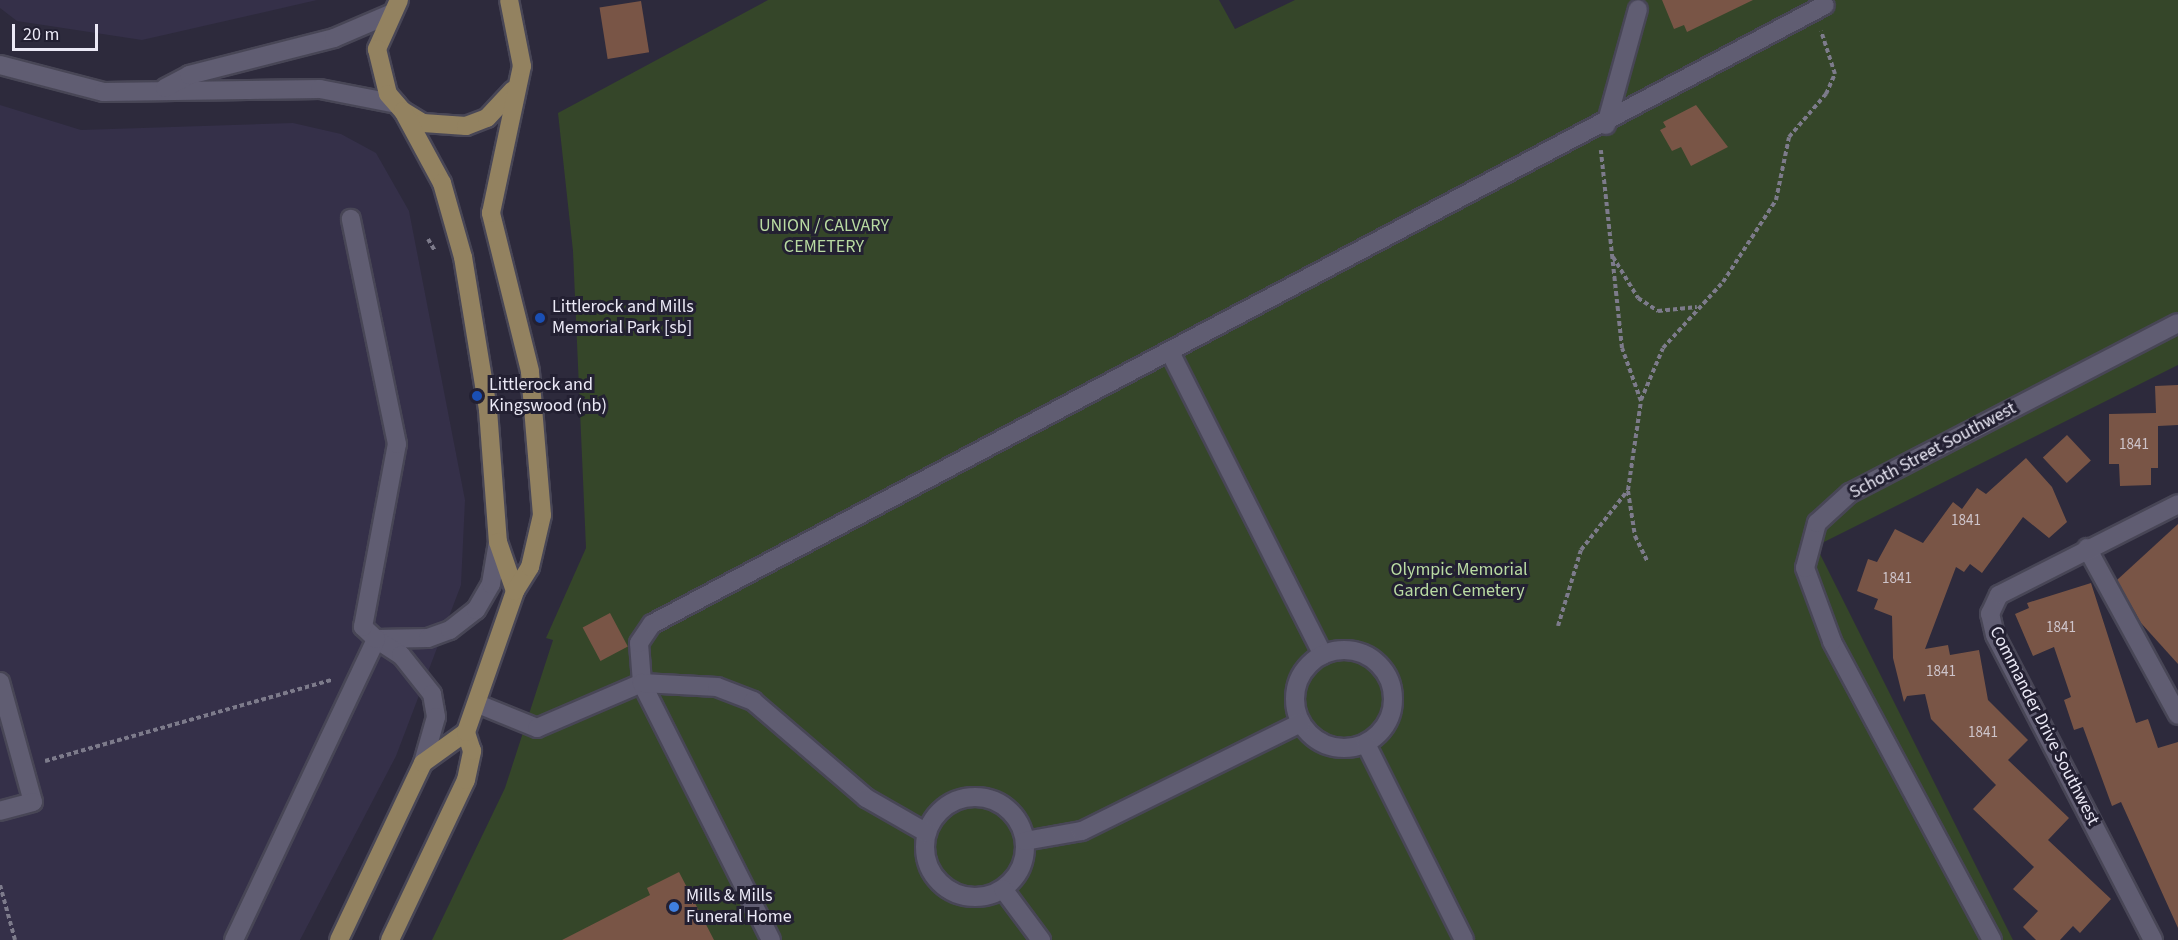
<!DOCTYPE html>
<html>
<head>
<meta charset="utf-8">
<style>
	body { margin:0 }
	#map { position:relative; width:2178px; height:940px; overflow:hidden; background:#2d2a3c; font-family:"Source Sans 3",sans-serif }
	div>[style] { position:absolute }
	.built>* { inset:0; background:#353049 }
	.green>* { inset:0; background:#354629 }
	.building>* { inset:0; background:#795546; transform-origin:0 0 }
	.path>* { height:4px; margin-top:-2px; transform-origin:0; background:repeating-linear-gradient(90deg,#7d7b8b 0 4.5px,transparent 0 7.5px) }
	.roads { filter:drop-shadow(2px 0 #484656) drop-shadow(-2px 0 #484656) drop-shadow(0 2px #484656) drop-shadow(0 -2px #484656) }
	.minor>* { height:18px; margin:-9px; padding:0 9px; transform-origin:9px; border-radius:9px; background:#605d72 }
	.minor>.ring { margin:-9px; padding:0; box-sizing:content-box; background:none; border:18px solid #605d72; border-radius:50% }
	.major>* { height:18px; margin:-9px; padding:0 9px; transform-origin:9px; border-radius:9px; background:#938260 }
	.dots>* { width:16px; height:16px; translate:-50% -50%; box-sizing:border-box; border:3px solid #232032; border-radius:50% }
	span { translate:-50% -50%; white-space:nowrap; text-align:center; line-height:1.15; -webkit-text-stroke:6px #232032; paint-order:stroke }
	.number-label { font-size:15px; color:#cec4ca }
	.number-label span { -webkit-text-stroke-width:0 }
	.park-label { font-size:18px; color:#b9dba2 }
	.poi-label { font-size:18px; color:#ebe9f6 }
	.left { translate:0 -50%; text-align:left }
	.street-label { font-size:18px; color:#ebe9f6 }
	.scale { position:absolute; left:12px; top:24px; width:86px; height:27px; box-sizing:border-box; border:3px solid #ebe9f6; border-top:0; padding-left:8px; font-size:18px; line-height:21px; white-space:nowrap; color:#ebe9f6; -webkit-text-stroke:4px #232032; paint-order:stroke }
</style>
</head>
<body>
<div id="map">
	<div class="built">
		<i style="clip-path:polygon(0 0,317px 0,142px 40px,17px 21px,0 8px)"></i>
		<i style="clip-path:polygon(0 105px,81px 130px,293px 123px,341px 134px,376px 153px,409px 211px,465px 500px,461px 585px,396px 756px,300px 940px,0 940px)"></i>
	</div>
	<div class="green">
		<i style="clip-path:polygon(768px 0,1219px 0,1235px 29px,1295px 0,2178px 0,2178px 365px,1816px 546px,2013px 940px,432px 940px,505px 788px,553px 640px,546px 638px,586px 548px,573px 251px,558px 113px)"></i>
	</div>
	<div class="building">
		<i style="clip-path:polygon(1662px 0,1753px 0,1687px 32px,1684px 25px,1674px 29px)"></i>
		<i style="left:641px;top:1px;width:52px;height:42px;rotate:81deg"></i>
		<i style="clip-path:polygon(1696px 105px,1728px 147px,1691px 166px,1681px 147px,1672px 151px,1660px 130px,1666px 127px,1663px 122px)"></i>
		<i style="clip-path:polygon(2178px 385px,2178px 425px,2158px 426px,2158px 468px,2151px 468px,2151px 485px,2120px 486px,2119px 464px,2109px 464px,2109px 414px,2156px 413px,2155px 386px)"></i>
		<i style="left:2067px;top:435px;width:35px;height:33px;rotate:47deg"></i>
		<i style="clip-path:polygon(2026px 458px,2052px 487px,2067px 522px,2049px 538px,2023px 517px,1982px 573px,1970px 564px,1964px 572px,1956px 567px,1925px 649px,1948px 645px,1950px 655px,1979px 650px,1988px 700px,2028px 740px,2008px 760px,2069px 818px,2048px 840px,2111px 899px,2080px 933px,2073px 926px,2060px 940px,2036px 940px,2023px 927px,2038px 911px,2013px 889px,2034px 867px,1973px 809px,1996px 785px,1931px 719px,1925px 694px,1907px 696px,1904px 702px,1893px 658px,1892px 616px,1874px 609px,1878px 599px,1857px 591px,1868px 559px,1877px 562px,1895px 529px,1923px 543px,1953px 502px,1962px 509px,1977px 488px,1986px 494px)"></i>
		<i style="clip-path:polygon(2178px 524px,2178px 664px,2141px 623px,2117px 580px)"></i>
		<i style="clip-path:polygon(2091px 583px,2136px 723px,2148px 719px,2158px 748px,2178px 742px,2178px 928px,2121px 802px,2112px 806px,2083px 727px,2074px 730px,2064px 700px,2071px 697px,2054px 647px,2033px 656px,2015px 614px,2029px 608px,2027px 603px)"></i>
		<i style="left:610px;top:613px;width:38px;height:31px;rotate:62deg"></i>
		<i style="clip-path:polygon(679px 872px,714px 940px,562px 940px,650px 895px,647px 888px)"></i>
	</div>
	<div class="path">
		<i style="left:428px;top:239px;width:14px;rotate:60deg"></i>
		<i style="left:1613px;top:257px;width:48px;rotate:58.6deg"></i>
		<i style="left:1638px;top:298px;width:24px;rotate:33deg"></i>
		<i style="left:1658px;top:311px;width:39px;rotate:-6deg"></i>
		<i style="left:1641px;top:400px;width:56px;rotate:-67.1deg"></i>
		<i style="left:1663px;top:348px;width:89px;rotate:-47.7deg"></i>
		<i style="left:1723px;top:282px;width:98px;rotate:-57.1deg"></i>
		<i style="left:1776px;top:200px;width:64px;rotate:-78.3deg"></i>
		<i style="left:1789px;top:137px;width:57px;rotate:-49.3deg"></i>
		<i style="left:1826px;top:94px;width:22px;rotate:-66deg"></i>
		<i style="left:1835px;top:74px;width:45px;rotate:-108deg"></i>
		<i style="left:1628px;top:491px;width:46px;rotate:81.2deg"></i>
		<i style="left:1635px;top:536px;width:28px;rotate:64deg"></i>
		<i style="left:1558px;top:626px;width:79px;rotate:-73.2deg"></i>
		<i style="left:1581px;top:550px;width:76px;rotate:-51.9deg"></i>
		<i style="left:1628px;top:490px;width:90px;rotate:-81.7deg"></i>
		<i style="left:1641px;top:401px;width:56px;rotate:-109.7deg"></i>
		<i style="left:1622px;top:348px;width:199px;rotate:-96.1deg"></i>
		<i style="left:45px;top:761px;width:298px;rotate:-15.8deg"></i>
		<i style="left:0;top:885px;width:57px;rotate:74.7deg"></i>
	</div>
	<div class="roads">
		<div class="minor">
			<i style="left:0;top:65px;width:107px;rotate:14.6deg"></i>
			<i style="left:104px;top:92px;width:216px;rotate:-0.8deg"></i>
			<i style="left:320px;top:89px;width:78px;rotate:11deg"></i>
			<i style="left:165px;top:88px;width:27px;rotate:-28deg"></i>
			<i style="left:189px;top:75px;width:150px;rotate:-14.3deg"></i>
			<i style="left:334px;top:38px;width:61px;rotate:-23.2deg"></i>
			<i style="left:1606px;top:125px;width:120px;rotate:-74.6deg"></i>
			<i style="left:1171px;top:354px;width:337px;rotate:63.2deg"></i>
			<i style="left:2087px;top:548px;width:190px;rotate:61.4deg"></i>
			<i style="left:376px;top:639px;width:52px;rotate:-1.1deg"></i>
			<i style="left:428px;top:638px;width:23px;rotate:-20deg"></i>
			<i style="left:450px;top:630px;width:33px;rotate:-38deg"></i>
			<i style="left:476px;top:610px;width:30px;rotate:-60deg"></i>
			<i style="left:491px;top:584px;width:43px;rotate:-80.5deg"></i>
			<i style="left:376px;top:639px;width:30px;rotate:33deg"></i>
			<i style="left:401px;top:655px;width:50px;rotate:51.5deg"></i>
			<i style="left:432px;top:694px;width:23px;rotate:80deg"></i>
			<i style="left:436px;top:717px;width:48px;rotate:105.8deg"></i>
			<i class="ring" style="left:1295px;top:650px;width:80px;height:80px"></i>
			<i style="left:0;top:682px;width:124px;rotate:74.6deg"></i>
			<i style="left:33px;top:802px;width:34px;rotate:165deg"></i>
			<i style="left:478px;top:704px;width:64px;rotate:22.1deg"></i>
			<i style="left:537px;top:728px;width:114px;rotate:-23.2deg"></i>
			<i style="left:642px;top:683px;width:40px;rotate:-94.3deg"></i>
			<i style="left:639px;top:643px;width:23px;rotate:-56deg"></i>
			<i style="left:652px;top:624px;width:1326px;rotate:-27.82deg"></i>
			<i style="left:1366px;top:744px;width:219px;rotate:63.4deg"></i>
			<i class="ring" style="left:925px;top:797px;width:82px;height:82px"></i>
			<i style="left:1025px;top:841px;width:58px;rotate:-10deg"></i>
			<i style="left:1082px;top:831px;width:244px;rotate:-26.3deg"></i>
			<i style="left:1003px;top:889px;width:64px;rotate:53.3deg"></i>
			<i style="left:234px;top:940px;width:333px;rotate:-64.7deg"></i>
			<i style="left:376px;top:639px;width:18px;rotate:-137deg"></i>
			<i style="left:363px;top:627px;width:186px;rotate:-79.5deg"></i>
			<i style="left:397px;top:444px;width:230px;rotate:-101.6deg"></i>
			<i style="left:771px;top:940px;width:288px;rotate:-116.7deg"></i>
			<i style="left:642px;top:683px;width:75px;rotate:3.1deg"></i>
			<i style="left:717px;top:687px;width:39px;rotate:21deg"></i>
			<i style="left:753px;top:701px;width:149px;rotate:40.6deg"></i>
			<i style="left:866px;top:798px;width:70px;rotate:29.8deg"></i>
			<i style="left:1992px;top:940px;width:339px;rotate:-118.2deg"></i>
			<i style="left:1832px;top:641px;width:78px;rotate:-110.3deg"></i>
			<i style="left:1805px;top:568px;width:47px;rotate:-75.1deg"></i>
			<i style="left:1817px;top:523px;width:45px;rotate:-42.3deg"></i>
			<i style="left:1850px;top:493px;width:369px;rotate:-27.4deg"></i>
			<i style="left:2153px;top:940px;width:343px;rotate:-117.4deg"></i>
			<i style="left:1995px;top:635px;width:22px;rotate:-103deg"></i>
			<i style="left:1990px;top:614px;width:21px;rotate:-65deg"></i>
			<i style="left:1999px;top:595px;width:201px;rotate:-26.9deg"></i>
		</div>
		<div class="major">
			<i style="left:399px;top:0;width:54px;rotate:114.2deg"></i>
			<i style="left:377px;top:49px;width:46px;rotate:76.3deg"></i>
			<i style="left:388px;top:94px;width:23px;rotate:49deg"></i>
			<i style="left:403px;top:111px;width:23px;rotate:31deg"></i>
			<i style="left:423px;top:123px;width:43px;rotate:4deg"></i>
			<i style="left:466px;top:126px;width:22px;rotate:-21deg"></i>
			<i style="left:487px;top:118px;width:38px;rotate:-47deg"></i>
			<i style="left:403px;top:111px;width:82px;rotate:61.6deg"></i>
			<i style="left:442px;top:183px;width:77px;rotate:74.2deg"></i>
			<i style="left:463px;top:257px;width:155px;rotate:80.7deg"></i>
			<i style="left:488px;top:410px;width:132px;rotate:85.7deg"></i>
			<i style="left:498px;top:542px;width:52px;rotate:70.9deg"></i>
			<i style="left:339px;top:940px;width:196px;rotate:-64.6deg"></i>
			<i style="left:423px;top:763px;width:53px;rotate:-35.8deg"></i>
			<i style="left:390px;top:940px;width:177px;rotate:-64.6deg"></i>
			<i style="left:466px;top:780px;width:30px;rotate:-78deg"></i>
			<i style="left:472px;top:751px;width:20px;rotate:-108deg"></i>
			<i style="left:466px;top:732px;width:149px;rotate:-70.8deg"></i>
			<i style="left:515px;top:591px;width:28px;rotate:-58deg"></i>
			<i style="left:530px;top:567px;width:53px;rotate:-77deg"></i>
			<i style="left:542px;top:515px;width:144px;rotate:-94.8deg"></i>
			<i style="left:530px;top:371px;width:163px;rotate:-103.9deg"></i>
			<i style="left:491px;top:213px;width:150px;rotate:-78.1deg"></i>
			<i style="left:522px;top:66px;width:67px;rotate:-101.1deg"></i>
		</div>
	</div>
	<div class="dots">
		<i style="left:540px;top:318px;background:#1a4fb4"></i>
		<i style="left:477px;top:396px;background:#1a4fb4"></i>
		<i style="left:674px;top:907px;background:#3f7fe0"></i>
	</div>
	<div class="number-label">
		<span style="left:2134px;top:445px">1841</span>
		<span style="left:1966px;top:521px">1841</span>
		<span style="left:1897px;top:579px">1841</span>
		<span style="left:2061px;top:628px">1841</span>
		<span style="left:1941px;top:672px">1841</span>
		<span style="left:1983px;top:733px">1841</span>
	</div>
	<div class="park-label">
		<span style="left:824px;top:237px">UNION / CALVARY<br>CEMETERY</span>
		<span style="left:1459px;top:581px">Olympic Memorial<br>Garden Cemetery</span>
	</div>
	<div class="poi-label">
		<span class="left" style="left:552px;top:318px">Littlerock and Mills<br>Memorial Park [sb]</span>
		<span class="left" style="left:489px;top:396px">Littlerock and<br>Kingswood (nb)</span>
		<span class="left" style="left:686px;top:907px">Mills &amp; Mills<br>Funeral Home</span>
	</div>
	<div class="street-label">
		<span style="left:1933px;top:451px;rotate:-28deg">Schoth Street Southwest</span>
		<span style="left:2044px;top:726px;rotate:63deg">Commander Drive Southwest</span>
	</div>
	<div class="scale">20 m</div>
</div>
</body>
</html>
